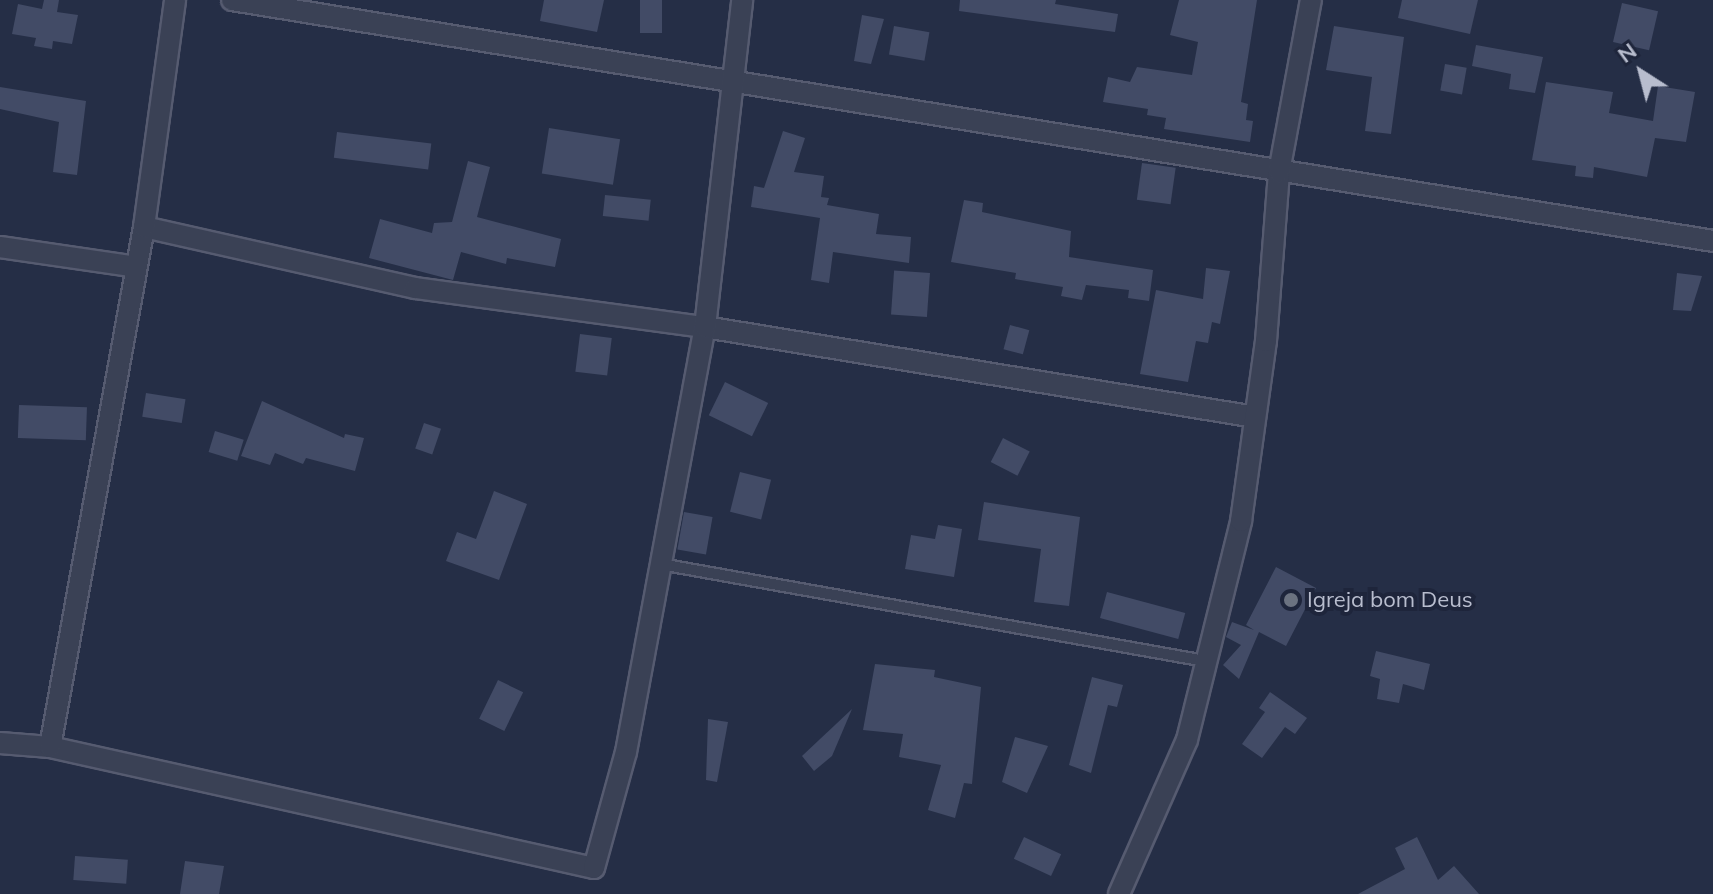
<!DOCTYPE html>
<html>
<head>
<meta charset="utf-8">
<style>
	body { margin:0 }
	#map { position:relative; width:1713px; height:894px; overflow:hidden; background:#252e46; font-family:Mulish,sans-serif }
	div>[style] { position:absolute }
	.building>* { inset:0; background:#424b66; transform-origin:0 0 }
	.roads { filter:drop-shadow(2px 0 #565b70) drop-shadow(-2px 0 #565b70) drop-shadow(0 2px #565b70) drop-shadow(0 -2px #565b70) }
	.lane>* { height:10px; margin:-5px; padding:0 5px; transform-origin:5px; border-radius:5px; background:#3a4155 }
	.street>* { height:20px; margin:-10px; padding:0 10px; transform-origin:10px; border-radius:10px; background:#3a4155 }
	.dots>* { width:22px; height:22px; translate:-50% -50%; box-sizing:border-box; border:4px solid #1e253b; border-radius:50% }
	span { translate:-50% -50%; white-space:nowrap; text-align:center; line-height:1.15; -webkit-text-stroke:8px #1e253b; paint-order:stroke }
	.poi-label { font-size:22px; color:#b8bdce }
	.left { translate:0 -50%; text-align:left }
	.north { position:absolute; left:1601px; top:32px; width:80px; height:80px; -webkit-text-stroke:6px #1e253b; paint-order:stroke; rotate:324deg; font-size:22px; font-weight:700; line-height:32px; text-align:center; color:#b8bdce }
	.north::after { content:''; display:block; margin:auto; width:28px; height:36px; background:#b8bdce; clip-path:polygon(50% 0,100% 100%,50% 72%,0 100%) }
</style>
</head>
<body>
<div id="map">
	<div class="building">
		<i style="clip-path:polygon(44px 0,59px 0,57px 12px,78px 15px,72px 44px,53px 41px,52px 49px,34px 46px,36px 38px,12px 34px,18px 4px,42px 9px)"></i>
		<i style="clip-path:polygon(544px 0,604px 0,597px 32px,540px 21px)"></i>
		<i style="left:640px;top:0;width:22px;height:33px"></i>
		<i style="clip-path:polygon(960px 0,1056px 0,1055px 4px,1118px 14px,1115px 32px,959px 11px)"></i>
		<i style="clip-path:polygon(1179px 0,1257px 0,1241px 102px,1248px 104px,1246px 120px,1253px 121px,1250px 142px,1164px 129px,1166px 118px,1147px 115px,1148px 109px,1103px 102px,1108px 77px,1130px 82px,1137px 67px,1192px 75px,1198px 42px,1170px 35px)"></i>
		<i style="clip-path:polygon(1402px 0,1478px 0,1470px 34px,1398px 18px)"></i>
		<i style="left:1622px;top:3px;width:37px;height:40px;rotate:13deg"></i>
		<i style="clip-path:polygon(862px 15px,884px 19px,871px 64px,854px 61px)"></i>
		<i style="left:894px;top:26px;width:36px;height:29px;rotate:10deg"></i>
		<i style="clip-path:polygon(1334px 26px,1404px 37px,1391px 134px,1365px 131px,1372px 77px,1326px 70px)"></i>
		<i style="clip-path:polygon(1476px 45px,1543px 57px,1535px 93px,1509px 89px,1511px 74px,1472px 66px)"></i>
		<i style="left:1445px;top:64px;width:22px;height:27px;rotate:10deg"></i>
		<i style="clip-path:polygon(1546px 82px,1613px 92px,1609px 113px,1653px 121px,1658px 86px,1695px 92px,1686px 142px,1655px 138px,1647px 177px,1594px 167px,1593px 178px,1575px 176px,1576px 166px,1532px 160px)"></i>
		<i style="clip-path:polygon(0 87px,86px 101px,77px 175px,53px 172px,59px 122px,0 109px)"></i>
		<i style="left:549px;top:128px;width:72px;height:46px;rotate:9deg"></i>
		<i style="clip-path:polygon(783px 131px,805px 138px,794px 172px,824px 176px,821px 197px,829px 198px,827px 205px,879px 214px,876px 234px,911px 237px,909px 263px,833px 252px,829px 283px,811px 280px,820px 218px,751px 207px,754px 186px,764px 188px)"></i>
		<i style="left:337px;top:132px;width:95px;height:26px;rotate:7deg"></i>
		<i style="clip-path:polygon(468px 161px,490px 167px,477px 217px,561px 239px,555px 267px,507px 258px,506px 264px,461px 252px,453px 280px,369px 258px,380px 219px,432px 233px,434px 223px,452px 222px)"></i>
		<i style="left:1142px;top:163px;width:34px;height:37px;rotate:8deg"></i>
		<i style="left:605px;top:195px;width:46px;height:21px;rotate:6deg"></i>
		<i style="clip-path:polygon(964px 200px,983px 203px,982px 212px,1071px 231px,1069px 257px,1153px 270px,1149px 301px,1128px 298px,1129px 290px,1086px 285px,1082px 300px,1061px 296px,1063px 287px,1015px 279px,1016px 273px,951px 262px)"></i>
		<i style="clip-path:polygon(1206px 268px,1230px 271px,1220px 324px,1212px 322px,1208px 343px,1196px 341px,1188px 382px,1140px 374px,1156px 290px,1203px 299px)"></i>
		<i style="left:930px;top:273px;width:44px;height:36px;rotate:94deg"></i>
		<i style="clip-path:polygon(1677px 273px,1702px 276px,1691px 311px,1673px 310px)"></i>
		<i style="left:1010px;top:325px;width:20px;height:25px;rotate:15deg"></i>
		<i style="left:580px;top:334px;width:32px;height:38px;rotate:7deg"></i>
		<i style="left:725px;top:382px;width:48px;height:37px;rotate:26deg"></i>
		<i style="left:146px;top:393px;width:40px;height:24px;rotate:9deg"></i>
		<i style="clip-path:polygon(262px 401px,344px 438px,345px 434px,364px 438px,355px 471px,306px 458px,303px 464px,275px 453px,270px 465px,241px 456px)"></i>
		<i style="left:19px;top:405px;width:68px;height:33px;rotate:2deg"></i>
		<i style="left:424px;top:423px;width:18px;height:27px;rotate:19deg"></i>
		<i style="left:215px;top:431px;width:30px;height:22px;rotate:17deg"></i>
		<i style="left:1003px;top:438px;width:30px;height:27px;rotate:27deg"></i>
		<i style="left:740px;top:472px;width:32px;height:41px;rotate:14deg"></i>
		<i style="clip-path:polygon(494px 491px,527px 504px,499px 580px,446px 561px,457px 532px,476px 539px)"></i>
		<i style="clip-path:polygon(984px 502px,1080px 517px,1069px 606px,1034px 602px,1041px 549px,978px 540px)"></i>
		<i style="left:684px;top:512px;width:29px;height:38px;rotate:10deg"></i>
		<i style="clip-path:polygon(938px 525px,962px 529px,954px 577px,905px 569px,911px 535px,935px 539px)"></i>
		<i style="clip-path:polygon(1276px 567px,1316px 588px,1286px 646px,1259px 632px,1239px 679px,1223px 665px,1241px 645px,1226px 637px,1232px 622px,1254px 630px,1246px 625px)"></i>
		<i style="left:1107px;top:592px;width:81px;height:27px;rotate:15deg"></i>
		<i style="clip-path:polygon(1376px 651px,1430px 664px,1424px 690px,1403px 684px,1399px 703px,1377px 699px,1380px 679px,1370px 676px)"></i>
		<i style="clip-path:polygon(875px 664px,935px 670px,934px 677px,981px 687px,972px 784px,964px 783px,955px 818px,928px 810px,941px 765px,899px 757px,903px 734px,863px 730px)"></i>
		<i style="clip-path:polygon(1092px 677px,1123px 685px,1117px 707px,1108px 705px,1091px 773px,1069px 765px)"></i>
		<i style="left:498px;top:680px;width:28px;height:43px;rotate:26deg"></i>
		<i style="clip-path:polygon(1270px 692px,1307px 718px,1295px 734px,1285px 727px,1262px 758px,1242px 744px,1265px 712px,1259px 708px)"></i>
		<i style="clip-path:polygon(852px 709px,832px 756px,814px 771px,802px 756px)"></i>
		<i style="clip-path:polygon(708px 719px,728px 722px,717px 782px,706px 780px)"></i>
		<i style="clip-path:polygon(1015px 737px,1048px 746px,1027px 793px,1002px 782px)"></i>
		<i style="left:1024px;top:837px;width:41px;height:24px;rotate:25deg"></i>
		<i style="clip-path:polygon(1417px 837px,1438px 880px,1454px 866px,1479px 894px,1358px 894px,1405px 869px,1395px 848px)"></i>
		<i style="left:75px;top:856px;width:53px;height:24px;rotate:4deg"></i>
		<i style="clip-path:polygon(185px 861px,224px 866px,219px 894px,180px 894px)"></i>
	</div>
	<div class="roads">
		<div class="lane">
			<i style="left:660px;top:564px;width:554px;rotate:10.09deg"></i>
		</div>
		<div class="street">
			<i style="left:232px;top:0;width:1500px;rotate:9.24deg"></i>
			<i style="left:144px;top:227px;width:278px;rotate:12.7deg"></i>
			<i style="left:415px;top:288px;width:293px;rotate:7.7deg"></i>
			<i style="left:705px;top:327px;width:557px;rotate:9.29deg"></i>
			<i style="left:0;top:247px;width:138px;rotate:8.3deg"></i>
			<i style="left:0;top:743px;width:50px;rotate:4.6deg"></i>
			<i style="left:50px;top:747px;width:557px;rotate:12.54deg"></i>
			<i style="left:594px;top:868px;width:120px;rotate:-74.6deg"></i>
			<i style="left:626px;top:752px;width:432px;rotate:-79.5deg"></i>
			<i style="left:705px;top:327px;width:329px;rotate:-83.5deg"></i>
			<i style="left:50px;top:747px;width:528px;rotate:-79.75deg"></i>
			<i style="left:144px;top:227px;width:229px;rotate:-82.2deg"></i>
			<i style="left:1119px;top:894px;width:168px;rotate:-66.2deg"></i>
			<i style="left:1187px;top:740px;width:226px;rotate:-76.1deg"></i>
			<i style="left:1241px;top:521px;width:182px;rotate:-82.1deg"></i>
			<i style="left:1266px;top:341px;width:169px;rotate:-85.6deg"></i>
			<i style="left:1279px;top:172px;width:175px;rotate:-79.5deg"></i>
		</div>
	</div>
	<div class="dots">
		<i style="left:1291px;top:600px;background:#6b7280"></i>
	</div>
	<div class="poi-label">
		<span class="left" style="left:1307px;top:600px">Igreja bom Deus</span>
	</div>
	<div class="north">N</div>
</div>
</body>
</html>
